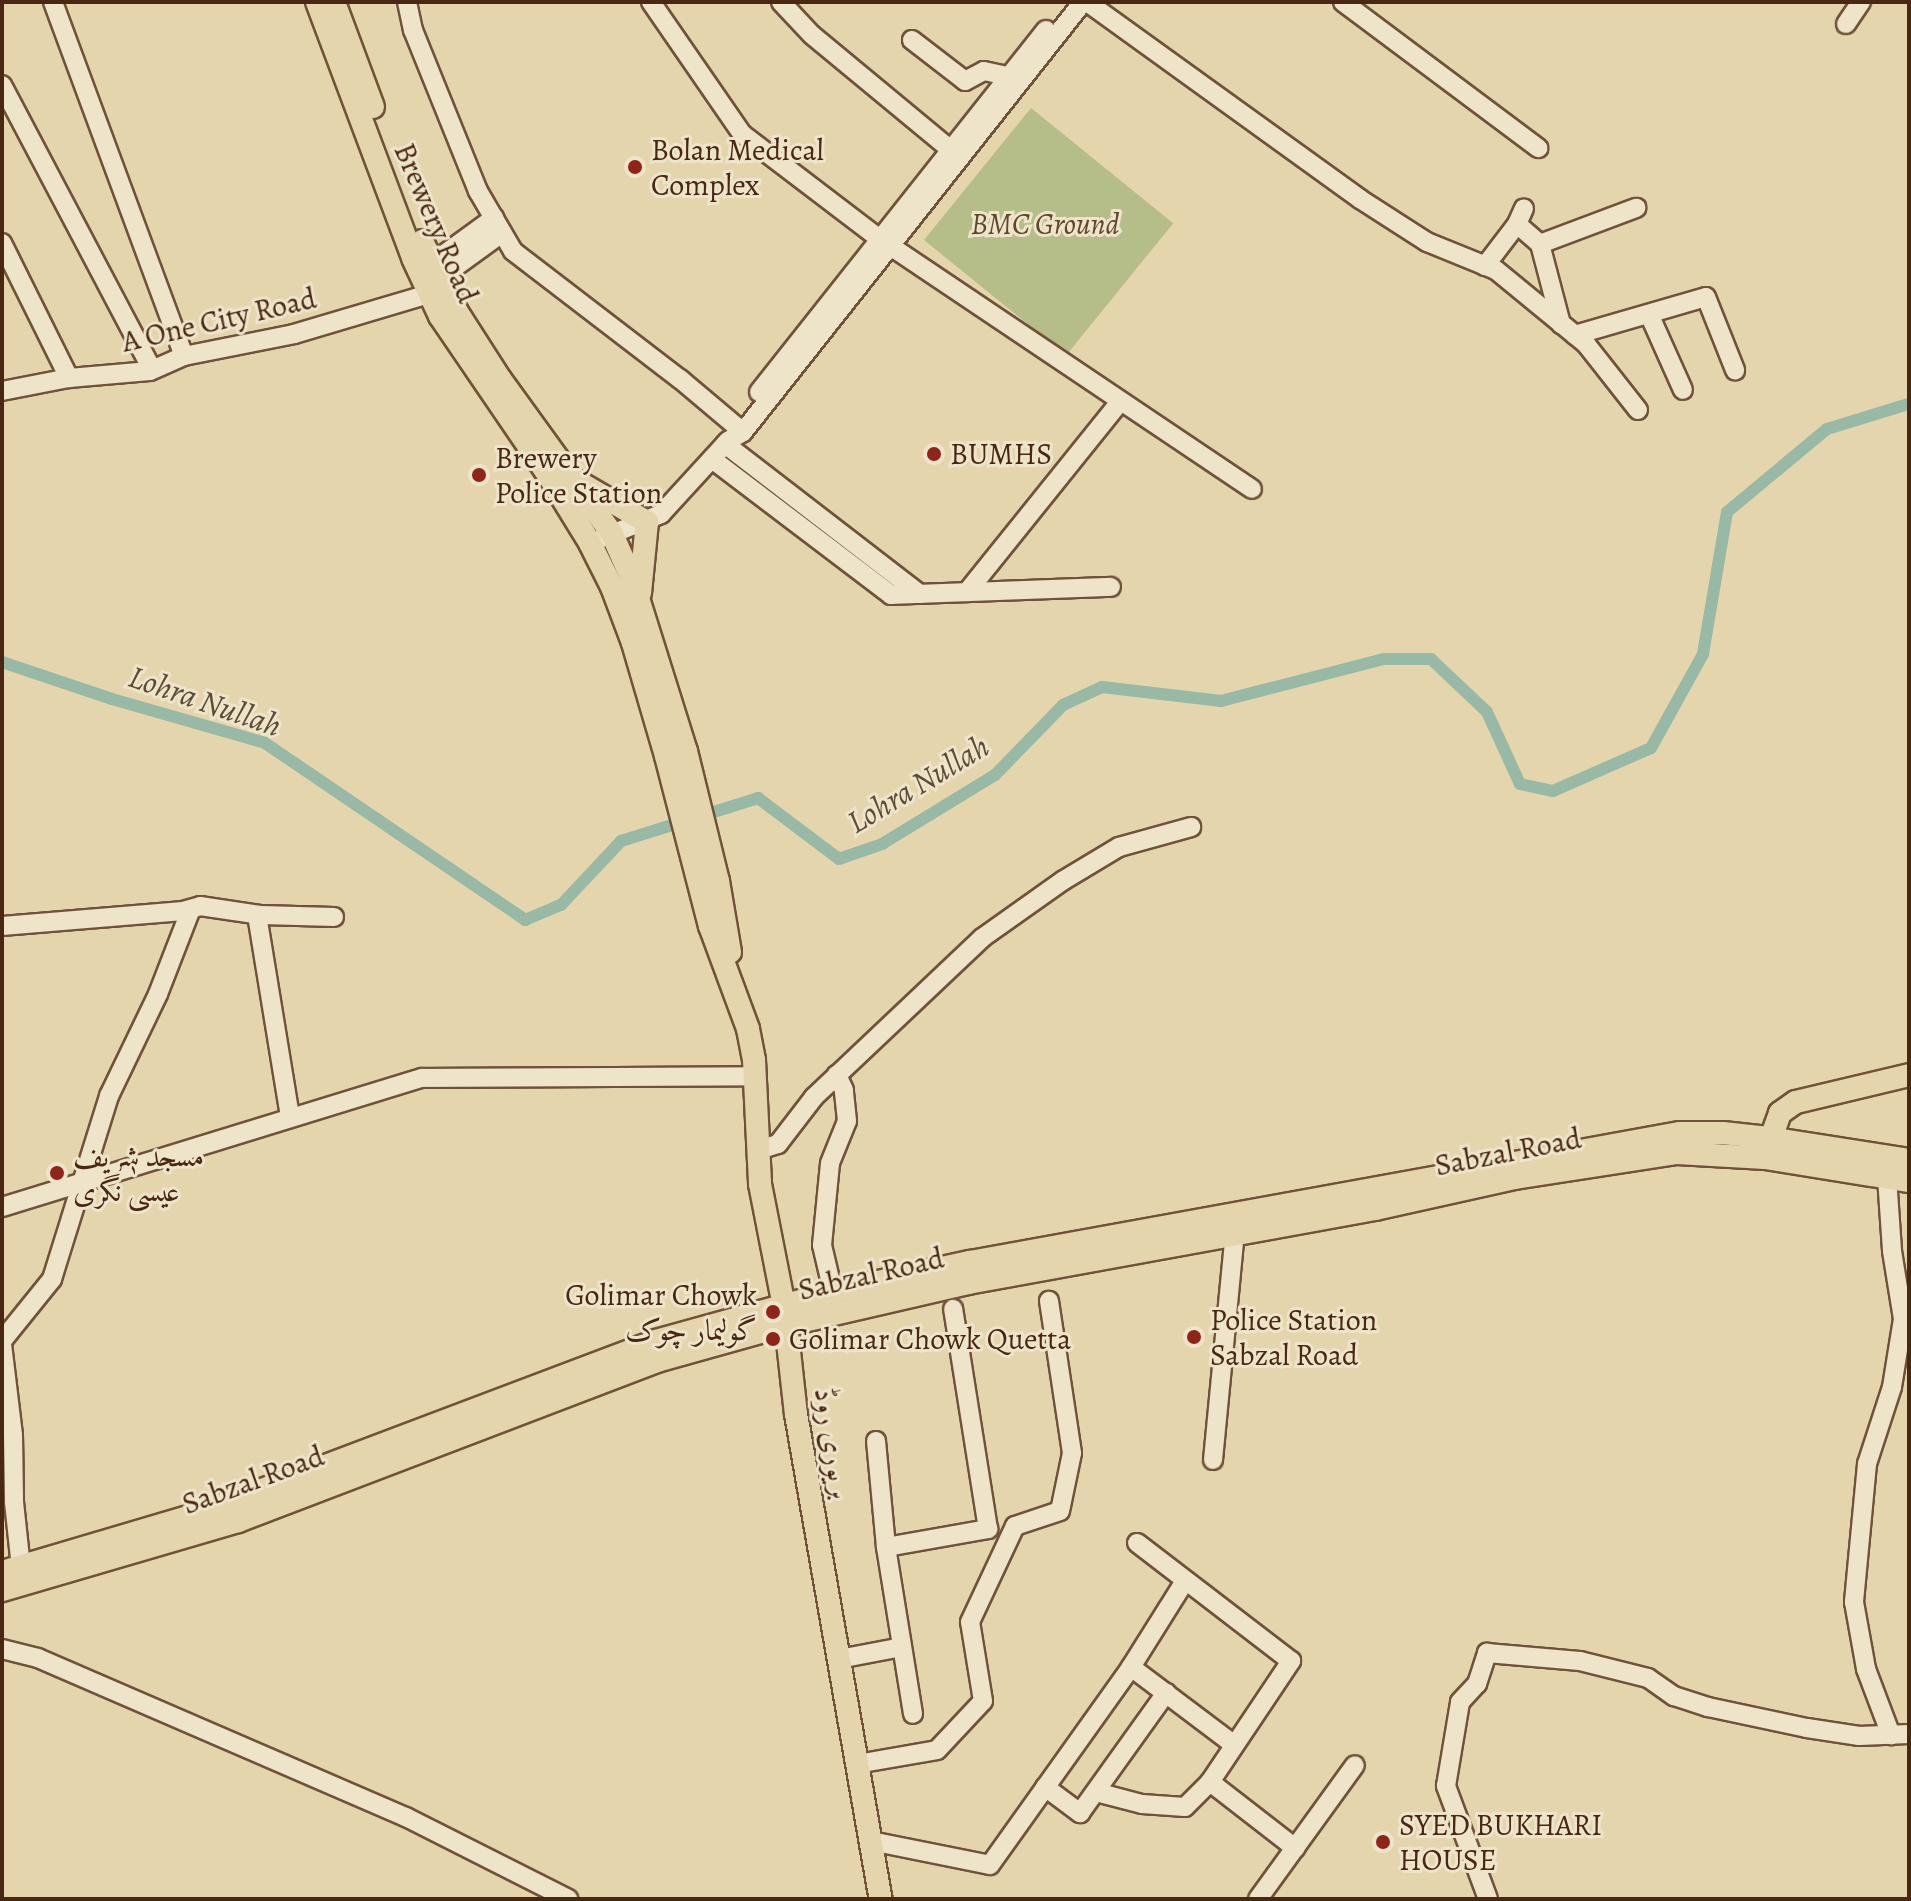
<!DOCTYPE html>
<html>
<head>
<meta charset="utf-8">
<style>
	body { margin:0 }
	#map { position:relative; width:1911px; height:1901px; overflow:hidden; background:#e4d5ad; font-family:Alegreya,Amiri,serif }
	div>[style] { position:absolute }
	.green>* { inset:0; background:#b5bd89; transform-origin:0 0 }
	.canal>* { height:12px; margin:-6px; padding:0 6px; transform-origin:6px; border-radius:6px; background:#97b9a5 }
	.roads { filter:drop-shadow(2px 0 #705239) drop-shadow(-2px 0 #705239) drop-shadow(0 2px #705239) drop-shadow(0 -2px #705239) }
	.minor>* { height:18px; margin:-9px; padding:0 9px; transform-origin:9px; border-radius:9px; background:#ede4ca }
	.major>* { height:22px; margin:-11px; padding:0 11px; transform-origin:11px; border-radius:11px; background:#e4d5ad }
	.dots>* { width:22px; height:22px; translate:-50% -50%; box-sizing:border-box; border:4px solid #ede4ca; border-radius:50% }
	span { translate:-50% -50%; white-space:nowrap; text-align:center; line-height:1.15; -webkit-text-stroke:6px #ede4ca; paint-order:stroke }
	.poi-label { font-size:30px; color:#492712 }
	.left { translate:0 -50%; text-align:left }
	.right { translate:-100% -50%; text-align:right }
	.street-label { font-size:30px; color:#492712 }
	.park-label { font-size:30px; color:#5f452a; font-style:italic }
	.water-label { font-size:32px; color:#5c4c37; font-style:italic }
	.frame { position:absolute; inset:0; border:4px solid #492712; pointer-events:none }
</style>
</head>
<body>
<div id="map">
	<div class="green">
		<i style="left:1031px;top:108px;width:183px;height:170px;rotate:39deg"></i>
	</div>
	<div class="canal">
		<i style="left:2px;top:662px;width:116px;rotate:18.6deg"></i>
		<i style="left:112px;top:699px;width:159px;rotate:16deg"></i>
		<i style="left:265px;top:743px;width:315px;rotate:34.2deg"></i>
		<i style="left:525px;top:920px;width:39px;rotate:-23deg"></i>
		<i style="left:561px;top:905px;width:88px;rotate:-46.8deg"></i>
		<i style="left:621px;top:841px;width:144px;rotate:-17.4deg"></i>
		<i style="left:758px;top:798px;width:101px;rotate:37deg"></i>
		<i style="left:839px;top:859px;width:46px;rotate:-19.2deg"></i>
		<i style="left:882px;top:844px;width:132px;rotate:-31.4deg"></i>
		<i style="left:995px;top:775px;width:98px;rotate:-45.8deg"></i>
		<i style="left:1063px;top:705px;width:43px;rotate:-24.8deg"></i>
		<i style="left:1102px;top:687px;width:120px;rotate:6.7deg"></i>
		<i style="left:1221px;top:701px;width:167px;rotate:-14.5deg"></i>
		<i style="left:1383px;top:659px;width:48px"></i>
		<i style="left:1431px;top:659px;width:77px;rotate:43.4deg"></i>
		<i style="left:1487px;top:712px;width:79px;rotate:65.4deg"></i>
		<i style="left:1520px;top:784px;width:34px;rotate:12deg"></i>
		<i style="left:1553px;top:791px;width:107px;rotate:-23.7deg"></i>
		<i style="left:1651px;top:748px;width:107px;rotate:-61deg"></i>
		<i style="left:1703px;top:654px;width:144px;rotate:-80.4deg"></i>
		<i style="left:1727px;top:512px;width:130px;rotate:-39.7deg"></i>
		<i style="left:1827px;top:429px;width:86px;rotate:-17deg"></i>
	</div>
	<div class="roads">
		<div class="minor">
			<i style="left:53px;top:2px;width:377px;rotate:69.7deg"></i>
			<i style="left:407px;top:2px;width:29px;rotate:78deg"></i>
			<i style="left:413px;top:30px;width:174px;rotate:68deg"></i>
			<i style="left:478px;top:191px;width:69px;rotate:59.7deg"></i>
			<i style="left:513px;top:251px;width:210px;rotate:37.5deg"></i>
			<i style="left:680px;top:379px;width:82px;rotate:40.1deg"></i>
			<i style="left:651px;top:2px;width:160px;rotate:55.4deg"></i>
			<i style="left:742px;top:134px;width:173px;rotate:37.3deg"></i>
			<i style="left:880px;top:239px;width:448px;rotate:33.9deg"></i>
			<i style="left:781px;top:2px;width:45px;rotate:46.8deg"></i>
			<i style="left:812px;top:35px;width:188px;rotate:39.6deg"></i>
			<i style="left:1087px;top:2px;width:337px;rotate:35.8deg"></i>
			<i style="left:1360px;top:199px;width:80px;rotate:32.7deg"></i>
			<i style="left:1427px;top:242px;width:74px;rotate:22.1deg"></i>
			<i style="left:1496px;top:270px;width:117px;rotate:39.4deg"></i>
			<i style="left:1586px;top:344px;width:84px;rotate:51.8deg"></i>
			<i style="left:1343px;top:2px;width:244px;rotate:36.8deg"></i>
			<i style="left:1846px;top:24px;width:27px;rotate:-56deg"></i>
			<i style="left:912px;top:40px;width:67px;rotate:37.7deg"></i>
			<i style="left:965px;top:81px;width:21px;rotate:-28deg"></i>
			<i style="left:984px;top:71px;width:25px;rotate:12deg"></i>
			<i style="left:2px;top:85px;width:320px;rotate:62.2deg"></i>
			<i style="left:1517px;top:224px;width:30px;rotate:41deg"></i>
			<i style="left:1540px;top:244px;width:83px;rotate:75.3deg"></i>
			<i style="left:2px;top:243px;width:151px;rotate:63.6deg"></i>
			<i style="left:1540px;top:244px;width:103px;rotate:-20.6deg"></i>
			<i style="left:432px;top:263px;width:77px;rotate:-36deg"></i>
			<i style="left:1485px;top:266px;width:53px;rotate:-52.7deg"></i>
			<i style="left:1517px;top:224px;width:17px;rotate:-66deg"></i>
			<i style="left:440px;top:278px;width:77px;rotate:-36deg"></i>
			<i style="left:1649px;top:314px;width:83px;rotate:65.9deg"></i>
			<i style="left:1575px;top:335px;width:136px;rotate:-16.2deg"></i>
			<i style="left:1706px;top:297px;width:79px;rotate:68.3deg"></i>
			<i style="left:2px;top:391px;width:68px;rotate:-11deg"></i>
			<i style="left:69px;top:378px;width:81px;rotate:-4.9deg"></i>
			<i style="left:150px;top:371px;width:37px;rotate:-24deg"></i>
			<i style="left:184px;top:356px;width:112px;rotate:-11.3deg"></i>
			<i style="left:294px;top:334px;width:155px;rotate:-16.5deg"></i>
			<i style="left:759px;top:392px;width:462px;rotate:-51.6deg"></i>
			<i style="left:725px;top:444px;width:246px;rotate:37.6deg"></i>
			<i style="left:712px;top:459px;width:225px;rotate:37.2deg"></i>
			<i style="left:891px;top:595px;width:220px;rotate:-2.1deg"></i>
			<i style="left:602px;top:538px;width:64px;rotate:-22.1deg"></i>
			<i style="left:661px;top:514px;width:99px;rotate:-47.5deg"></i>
			<i style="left:728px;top:441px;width:17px;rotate:-31deg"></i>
			<i style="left:743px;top:432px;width:548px;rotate:-51.67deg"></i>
			<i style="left:967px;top:592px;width:244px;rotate:-51.2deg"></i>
			<i style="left:257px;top:915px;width:205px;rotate:80.7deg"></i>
			<i style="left:2px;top:926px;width:182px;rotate:-4.7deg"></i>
			<i style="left:183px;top:911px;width:18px;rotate:-16deg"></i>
			<i style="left:200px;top:906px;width:62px;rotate:8.4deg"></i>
			<i style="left:261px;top:915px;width:73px;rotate:1.6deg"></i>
			<i style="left:759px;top:1150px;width:20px;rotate:-18deg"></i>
			<i style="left:778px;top:1144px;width:59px;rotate:-52.5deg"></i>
			<i style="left:814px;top:1097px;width:231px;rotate:-43.4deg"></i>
			<i style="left:982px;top:938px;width:100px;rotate:-35.3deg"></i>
			<i style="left:1064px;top:880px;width:64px;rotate:-31deg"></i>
			<i style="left:1119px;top:847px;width:75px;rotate:-15.5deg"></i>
			<i style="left:1887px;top:1177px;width:74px;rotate:86.1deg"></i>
			<i style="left:1892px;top:1251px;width:69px;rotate:80.8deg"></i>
			<i style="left:1903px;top:1319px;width:69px;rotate:99.2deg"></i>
			<i style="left:1892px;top:1387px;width:81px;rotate:108deg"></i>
			<i style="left:1867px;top:1464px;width:139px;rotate:95.4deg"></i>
			<i style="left:1854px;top:1602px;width:68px;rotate:79.8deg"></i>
			<i style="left:1866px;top:1669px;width:71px;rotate:69.3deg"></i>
			<i style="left:2px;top:1207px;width:439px;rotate:-17.1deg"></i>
			<i style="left:422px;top:1078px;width:333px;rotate:-0.3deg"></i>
			<i style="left:833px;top:1292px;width:48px;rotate:-103.2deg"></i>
			<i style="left:822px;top:1245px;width:82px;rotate:-84.4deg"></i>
			<i style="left:830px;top:1163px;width:45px;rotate:-68deg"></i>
			<i style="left:847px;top:1121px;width:31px;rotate:-96deg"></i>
			<i style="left:844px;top:1090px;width:17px;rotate:-115deg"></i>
			<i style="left:2px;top:1341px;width:80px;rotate:-51.1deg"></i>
			<i style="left:52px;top:1279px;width:192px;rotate:-72.7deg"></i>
			<i style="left:109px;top:1096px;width:113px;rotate:-64.3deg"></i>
			<i style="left:158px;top:994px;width:91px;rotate:-68.8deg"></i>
			<i style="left:2px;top:1344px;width:92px;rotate:83.1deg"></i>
			<i style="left:13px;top:1435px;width:67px;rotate:89.1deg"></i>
			<i style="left:14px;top:1502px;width:66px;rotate:83.9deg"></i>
			<i style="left:876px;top:1441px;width:106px;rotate:84.6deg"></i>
			<i style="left:886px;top:1547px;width:169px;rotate:80.8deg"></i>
			<i style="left:1213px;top:1460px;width:228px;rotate:-84.5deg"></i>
			<i style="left:886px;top:1547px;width:104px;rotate:-10deg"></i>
			<i style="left:988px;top:1529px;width:223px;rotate:-99deg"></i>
			<i style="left:2px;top:1649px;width:37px;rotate:14deg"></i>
			<i style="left:38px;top:1658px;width:401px;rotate:23.4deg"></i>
			<i style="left:406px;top:1817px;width:182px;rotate:26.8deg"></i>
			<i style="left:839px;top:1659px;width:64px;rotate:-10.8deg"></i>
			<i style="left:1131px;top:1667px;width:128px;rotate:37deg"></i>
			<i style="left:857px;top:1764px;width:81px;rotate:-9.9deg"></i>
			<i style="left:937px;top:1750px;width:67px;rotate:-46.8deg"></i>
			<i style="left:983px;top:1701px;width:80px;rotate:-99.3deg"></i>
			<i style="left:970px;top:1622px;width:106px;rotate:-64.9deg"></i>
			<i style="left:1015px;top:1526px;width:47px;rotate:-18.4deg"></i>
			<i style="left:1060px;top:1511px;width:59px;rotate:-78.3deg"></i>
			<i style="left:1072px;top:1453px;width:154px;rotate:-98.6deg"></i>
			<i style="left:1210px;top:1782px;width:108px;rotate:37.8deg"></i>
			<i style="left:1045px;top:1787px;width:44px;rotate:36.6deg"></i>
			<i style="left:1080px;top:1813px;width:148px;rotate:-54.4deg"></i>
			<i style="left:1096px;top:1792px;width:48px;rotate:14.6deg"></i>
			<i style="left:1142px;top:1804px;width:43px;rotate:4deg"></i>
			<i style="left:1185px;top:1807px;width:35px;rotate:-45deg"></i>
			<i style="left:1210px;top:1782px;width:146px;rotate:-56.2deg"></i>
			<i style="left:1291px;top:1661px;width:194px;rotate:-142.5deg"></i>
			<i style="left:871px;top:1841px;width:121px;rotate:11.4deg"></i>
			<i style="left:990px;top:1865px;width:243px;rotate:-54.5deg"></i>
			<i style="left:1131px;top:1667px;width:102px;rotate:-57.9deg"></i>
			<i style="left:1258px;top:1899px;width:165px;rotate:-54.1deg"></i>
			<i style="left:1488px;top:1899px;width:121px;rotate:-110.4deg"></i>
			<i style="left:1446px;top:1786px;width:85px;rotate:-80.5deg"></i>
			<i style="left:1460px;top:1702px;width:25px;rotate:-47deg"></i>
			<i style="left:1477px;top:1684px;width:33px;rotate:-72deg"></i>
			<i style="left:1487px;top:1653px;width:93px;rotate:4.9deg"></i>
			<i style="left:1580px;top:1661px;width:70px;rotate:14deg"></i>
			<i style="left:1648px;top:1678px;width:32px;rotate:35deg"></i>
			<i style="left:1674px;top:1696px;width:36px;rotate:18deg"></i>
			<i style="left:1708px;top:1707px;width:101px;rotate:12deg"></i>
			<i style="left:1807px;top:1728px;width:53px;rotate:8.7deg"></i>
			<i style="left:1859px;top:1736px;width:50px;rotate:-2.3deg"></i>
		</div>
		<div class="major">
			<i style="left:317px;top:2px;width:273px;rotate:69.4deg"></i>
			<i style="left:413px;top:258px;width:64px;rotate:65deg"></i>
			<i style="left:440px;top:316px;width:190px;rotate:55.7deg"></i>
			<i style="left:547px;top:473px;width:82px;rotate:58.4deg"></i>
			<i style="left:590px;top:543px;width:49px;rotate:63.4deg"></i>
			<i style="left:612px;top:587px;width:60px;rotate:69.4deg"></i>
			<i style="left:633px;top:643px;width:118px;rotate:73.7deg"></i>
			<i style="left:666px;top:756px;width:176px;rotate:75.5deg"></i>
			<i style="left:710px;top:926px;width:110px;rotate:69.7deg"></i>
			<i style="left:748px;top:1029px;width:32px;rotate:79deg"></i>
			<i style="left:754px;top:1060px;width:124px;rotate:87.2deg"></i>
			<i style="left:760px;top:1184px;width:124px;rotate:78.9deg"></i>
			<i style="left:784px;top:1306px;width:109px;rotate:83.7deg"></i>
			<i style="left:796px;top:1414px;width:492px;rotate:80.1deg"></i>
			<i style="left:334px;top:2px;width:112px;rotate:69.6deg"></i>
			<i style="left:422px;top:241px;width:79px;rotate:63.8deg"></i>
			<i style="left:457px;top:312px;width:80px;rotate:57.3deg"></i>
			<i style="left:500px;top:379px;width:191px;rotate:54.1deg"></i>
			<i style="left:612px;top:534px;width:49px;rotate:66deg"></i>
			<i style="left:632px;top:579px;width:180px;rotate:72.6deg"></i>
			<i style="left:686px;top:751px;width:134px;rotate:76.2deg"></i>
			<i style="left:718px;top:881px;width:72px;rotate:80.4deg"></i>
			<i style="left:580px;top:483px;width:78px;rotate:30.2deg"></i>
			<i style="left:647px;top:522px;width:71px;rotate:95.6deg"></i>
			<i style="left:1767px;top:1149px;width:38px;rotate:-70deg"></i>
			<i style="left:1780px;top:1113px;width:19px;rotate:-35deg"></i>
			<i style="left:1796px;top:1102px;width:116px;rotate:-13.4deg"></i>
			<i style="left:2px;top:1572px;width:211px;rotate:-16.5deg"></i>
			<i style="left:204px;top:1512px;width:483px;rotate:-20.7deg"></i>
			<i style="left:656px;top:1341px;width:184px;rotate:-15.5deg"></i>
			<i style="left:833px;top:1292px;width:140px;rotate:-12.4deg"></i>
			<i style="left:970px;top:1262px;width:722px;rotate:-10.3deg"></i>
			<i style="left:1680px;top:1133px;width:43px"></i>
			<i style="left:1723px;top:1133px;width:46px;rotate:6.2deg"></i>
			<i style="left:1769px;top:1138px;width:142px;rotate:8.9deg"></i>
			<i style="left:2px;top:1590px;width:246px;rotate:-16.3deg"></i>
			<i style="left:238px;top:1521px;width:449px;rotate:-20.9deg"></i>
			<i style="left:657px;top:1361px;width:134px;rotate:-15.6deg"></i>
			<i style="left:786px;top:1325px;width:187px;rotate:-13deg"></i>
			<i style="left:968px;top:1283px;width:414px;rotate:-10.3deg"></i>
			<i style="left:1375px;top:1209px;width:143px;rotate:-12.5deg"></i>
			<i style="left:1515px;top:1178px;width:164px;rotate:-8.8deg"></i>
			<i style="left:1677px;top:1153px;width:88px;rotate:3.3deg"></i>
			<i style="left:1765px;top:1158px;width:146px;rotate:9.1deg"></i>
		</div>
	</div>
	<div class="dots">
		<i style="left:635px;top:167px;background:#8f2418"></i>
		<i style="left:934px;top:454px;background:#8f2418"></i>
		<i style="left:479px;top:475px;background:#8f2418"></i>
		<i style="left:57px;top:1173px;background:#8f2418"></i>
		<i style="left:773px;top:1312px;background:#8f2418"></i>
		<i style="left:1194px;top:1337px;background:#8f2418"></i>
		<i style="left:773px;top:1339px;background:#8f2418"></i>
		<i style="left:1383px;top:1842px;background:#8f2418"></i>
	</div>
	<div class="poi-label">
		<span class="left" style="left:651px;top:167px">Bolan Medical<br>Complex</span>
		<span class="left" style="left:950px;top:454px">BUMHS</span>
		<span class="left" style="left:495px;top:475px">Brewery<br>Police Station</span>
		<span class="left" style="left:73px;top:1173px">مسجد شریف<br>عیسیٰ نگری</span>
		<span class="right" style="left:757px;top:1312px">Golimar Chowk<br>گولیمار چوک</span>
		<span class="left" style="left:1210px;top:1337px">Police Station<br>Sabzal Road</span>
		<span class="left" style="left:789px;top:1339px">Golimar Chowk Quetta</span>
		<span class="left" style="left:1399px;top:1842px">SYED BUKHARI<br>HOUSE</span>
	</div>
	<div class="street-label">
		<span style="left:436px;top:223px;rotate:67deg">Brewery Road</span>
		<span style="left:219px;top:320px;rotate:-13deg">A One City Road</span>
		<span style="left:1508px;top:1152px;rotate:-11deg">Sabzal Road</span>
		<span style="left:871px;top:1274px;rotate:-13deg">Sabzal Road</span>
		<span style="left:833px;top:1443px;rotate:81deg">بریوری روڈ</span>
		<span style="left:253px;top:1480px;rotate:-20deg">Sabzal Road</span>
	</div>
	<div class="park-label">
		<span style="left:1045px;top:224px">BMC Ground</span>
	</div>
	<div class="water-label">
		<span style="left:205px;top:701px;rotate:19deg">Lohra Nullah</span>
		<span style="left:918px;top:784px;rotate:-31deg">Lohra Nullah</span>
	</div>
	<div class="frame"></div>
</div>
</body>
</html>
